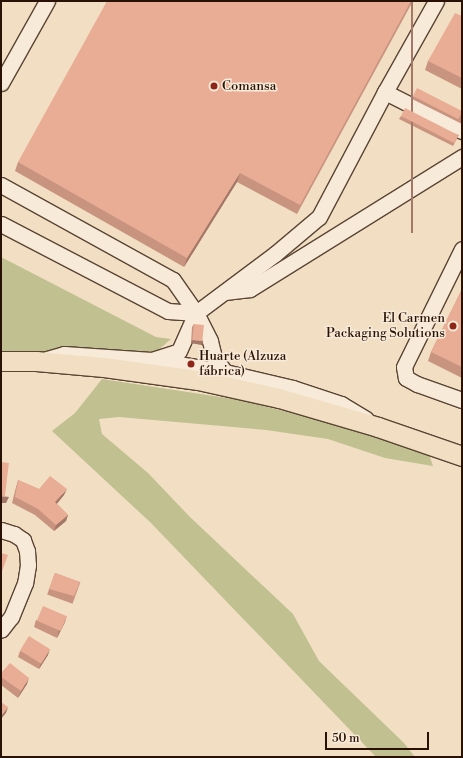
<!DOCTYPE html>
<html>
<head>
<meta charset="utf-8">
<style>
	body { margin:0 }
	#map { position:relative; width:463px; height:758px; overflow:hidden; background:#f2dfc3; font-family:"Libre Bodoni",serif }
	div>[style] { position:absolute }
	.green>* { inset:0; background:#c0c090 }
	.roads { filter:drop-shadow(1px 0 #5b4434) drop-shadow(-1px 0 #5b4434) drop-shadow(0 1px #5b4434) drop-shadow(0 -1px #5b4434) }
	.minor>* { height:15px; margin:-7.5px; padding:0 7.5px; transform-origin:7.5px; border-radius:7.5px; background:#f7ead8 }
	.major>* { height:19px; margin:-9.5px; padding:0 9.5px; transform-origin:9.5px; border-radius:9.5px; background:#f2dfc3 }
	.wall>* { inset:0; background:#c8947f; transform-origin:0 0 }
	.shaded-wall>* { inset:0; background:#a37868; transform-origin:0 0 }
	.building>* { inset:0; background:#e9ac94; transform-origin:0 0 }
	.dots>* { width:11px; height:11px; translate:-50% -50%; box-sizing:border-box; border:2px solid #f7ead8; border-radius:50% }
	span { translate:-50% -50%; white-space:nowrap; text-align:center; line-height:1.15; -webkit-text-stroke:3px #f7ead8; paint-order:stroke }
	.poi-label { font-size:13px; color:#291105 }
	.left { translate:0 -50%; text-align:left }
	.right { translate:-100% -50%; text-align:right }
	.frame { position:absolute; inset:0; border:2px solid #291105; pointer-events:none }
	.scale { position:absolute; left:325px; top:732px; width:104px; height:18px; box-sizing:border-box; border:2px solid #291105; border-top:0; padding-left:5px; font-size:12px; line-height:14px; white-space:nowrap; color:#291105; -webkit-text-stroke:3px #f7ead8; paint-order:stroke }
</style>
</head>
<body>
<div id="map">
	<div class="green">
		<i style="clip-path:polygon(1px 257px,156px 337px,171px 339px,157px 351px,141px 351px,104px 367px,1px 368px)"></i>
		<i style="clip-path:polygon(102px 379px,240px 400px,331px 423px,429px 454px,433px 466px,385px 458px,328px 439px,266px 430px,119px 417px,99px 419px,102px 434px,148px 473px,190px 517px,293px 614px,319px 661px,404px 743px,415px 757px,376px 757px,151px 523px,52px 431px,75px 413px)"></i>
	</div>
	<div class="roads">
		<div class="minor">
			<i style="left:1px;top:83px;width:94px;rotate:-60.7deg"></i>
			<i style="left:385px;top:92px;width:86px;rotate:26.9deg"></i>
			<i style="left:1px;top:185px;width:196px;rotate:28.9deg"></i>
			<i style="left:173px;top:280px;width:40px;rotate:55.1deg"></i>
			<i style="left:1px;top:224px;width:188px;rotate:27.5deg"></i>
			<i style="left:168px;top:311px;width:28px;rotate:4deg"></i>
			<i style="left:196px;top:313px;width:99px;rotate:-36.8deg"></i>
			<i style="left:275px;top:254px;width:57px;rotate:-40.1deg"></i>
			<i style="left:319px;top:217px;width:141px;rotate:-62.2deg"></i>
			<i style="left:385px;top:92px;width:104px;rotate:-60.7deg"></i>
			<i style="left:462px;top:249px;width:131px;rotate:116.2deg"></i>
			<i style="left:404px;top:367px;width:11px;rotate:80deg"></i>
			<i style="left:406px;top:378px;width:13px;rotate:29deg"></i>
			<i style="left:417px;top:384px;width:48px;rotate:19.6deg"></i>
			<i style="left:225px;top:292px;width:25px;rotate:-7deg"></i>
			<i style="left:250px;top:289px;width:250px;rotate:-31.9deg"></i>
			<i style="left:47px;top:359px;width:18px;rotate:-16deg"></i>
			<i style="left:64px;top:354px;width:88px;rotate:3.9deg"></i>
			<i style="left:152px;top:360px;width:28px;rotate:-18deg"></i>
			<i style="left:179px;top:351px;width:42px;rotate:-65.9deg"></i>
			<i style="left:196px;top:313px;width:31px;rotate:63deg"></i>
			<i style="left:210px;top:341px;width:16px;rotate:76deg"></i>
			<i style="left:214px;top:357px;width:19px;rotate:54deg"></i>
			<i style="left:225px;top:372px;width:70px;rotate:13.2deg"></i>
			<i style="left:293px;top:388px;width:51px;rotate:18.4deg"></i>
			<i style="left:341px;top:404px;width:29px;rotate:31deg"></i>
			<i style="left:155px;top:360px;width:71px;rotate:9.7deg"></i>
			<i style="left:1px;top:530px;width:14px;rotate:17deg"></i>
			<i style="left:14px;top:534px;width:11px;rotate:34deg"></i>
			<i style="left:23px;top:540px;width:12px;rotate:70deg"></i>
			<i style="left:27px;top:551px;width:14px;rotate:86deg"></i>
			<i style="left:28px;top:565px;width:18px;rotate:99deg"></i>
			<i style="left:25px;top:583px;width:37px;rotate:112deg"></i>
			<i style="left:11px;top:617px;width:16px;rotate:128deg"></i>
		</div>
		<div class="major">
			<i style="left:1px;top:361px;width:35px"></i>
			<i style="left:36px;top:361px;width:68px;rotate:5deg"></i>
			<i style="left:104px;top:367px;width:95px;rotate:7.9deg"></i>
			<i style="left:198px;top:380px;width:83px;rotate:12.5deg"></i>
			<i style="left:279px;top:398px;width:103px;rotate:16.3deg"></i>
			<i style="left:378px;top:427px;width:89px;rotate:19deg"></i>
		</div>
	</div>
	<div class="wall">
		<i style="clip-path:polygon(413px 1px,297px 214px,237px 182px,184px 267px,15px 171px,18px 162px)"></i>
		<i style="clip-path:polygon(462px 16px,462px 89px,425px 70px,428px 61px)"></i>
		<i style="clip-path:polygon(413px 96px,462px 111px,462px 124px,412px 99px)"></i>
		<i style="clip-path:polygon(401px 116px,459px 135px,453px 146px,399px 119px)"></i>
		<i style="clip-path:polygon(462px 289px,462px 378px,428px 361px,431px 352px)"></i>
		<i style="clip-path:polygon(194px 324px,203px 341px,202px 345px,191px 343px,192px 327px)"></i>
		<i style="clip-path:polygon(18px 480px,39px 489px,64px 495px,57px 504px,68px 515px,66px 521px,54px 531px,35px 515px,12px 503px,16px 487px)"></i>
		<i style="left:55px;top:573px;width:27px;height:23px;rotate:20deg"></i>
		<i style="clip-path:polygon(36px 620px,65px 622px,57px 638px,34px 627px)"></i>
		<i style="clip-path:polygon(20px 651px,48px 655px,39px 669px,18px 657px)"></i>
		<i style="clip-path:polygon(1px 673px,27px 684px,18px 698px,1px 685px)"></i>
	</div>
	<div class="shaded-wall">
		<i style="left:411px;top:1px;width:2px;height:232px"></i>
		<i style="clip-path:polygon(240px 173px,237px 182px,184px 267px,187px 258px)"></i>
		<i style="clip-path:polygon(192px 340px,203px 341px,202px 345px,191px 343px)"></i>
		<i style="clip-path:polygon(67px 489px,64px 495px,53px 508px,55px 502px)"></i>
		<i style="clip-path:polygon(1px 496px,9px 497px,6px 503px,1px 503px)"></i>
		<i style="clip-path:polygon(68px 515px,66px 521px,54px 531px,56px 525px)"></i>
		<i style="clip-path:polygon(67px 616px,65px 622px,57px 638px,59px 631px)"></i>
		<i style="clip-path:polygon(50px 649px,48px 655px,39px 669px,41px 663px)"></i>
		<i style="clip-path:polygon(29px 678px,27px 684px,18px 698px,21px 691px)"></i>
		<i style="clip-path:polygon(8px 707px,6px 713px,1px 719px,1px 716px)"></i>
	</div>
	<div class="building">
		<i style="clip-path:polygon(107px 1px,411px 1px,300px 205px,240px 173px,187px 258px,18px 162px)"></i>
		<i style="clip-path:polygon(455px 13px,462px 16px,462px 78px,428px 61px)"></i>
		<i style="left:417px;top:88px;width:51px;height:9px;rotate:27deg"></i>
		<i style="left:405px;top:108px;width:60px;height:9px;rotate:27deg"></i>
		<i style="clip-path:polygon(462px 289px,462px 367px,431px 352px)"></i>
		<i style="left:194px;top:324px;width:10px;height:16px;rotate:6deg"></i>
		<i style="left:1px;top:462px;width:8px;height:34px;rotate:7deg"></i>
		<i style="clip-path:polygon(50px 476px,67px 489px,55px 502px,68px 515px,56px 525px,38px 509px,15px 497px,18px 480px,39px 489px)"></i>
		<i style="clip-path:polygon(1px 553px,8px 555px,1px 574px)"></i>
		<i style="clip-path:polygon(55px 573px,80px 582px,74px 596px,49px 589px)"></i>
		<i style="left:43px;top:606px;width:26px;height:16px;rotate:23deg"></i>
		<i style="left:29px;top:636px;width:25px;height:17px;rotate:32deg"></i>
		<i style="clip-path:polygon(10px 663px,29px 678px,21px 691px,1px 677px,1px 673px)"></i>
		<i style="clip-path:polygon(1px 702px,8px 707px,1px 716px)"></i>
	</div>
	<div class="dots">
		<i style="left:214px;top:86px;background:#8f2418"></i>
		<i style="left:453px;top:326px;background:#8f2418"></i>
		<i style="left:191px;top:364px;background:#8f2418"></i>
	</div>
	<div class="poi-label">
		<span class="left" style="left:222px;top:86px">Comansa</span>
		<span class="right" style="left:445px;top:326px">El Carmen<br>Packaging Solutions</span>
		<span class="left" style="left:199px;top:364px">Huarte (Alzuza<br>fábrica)</span>
	</div>
	<div class="frame"></div>
	<div class="scale">50 m</div>
</div>
</body>
</html>
